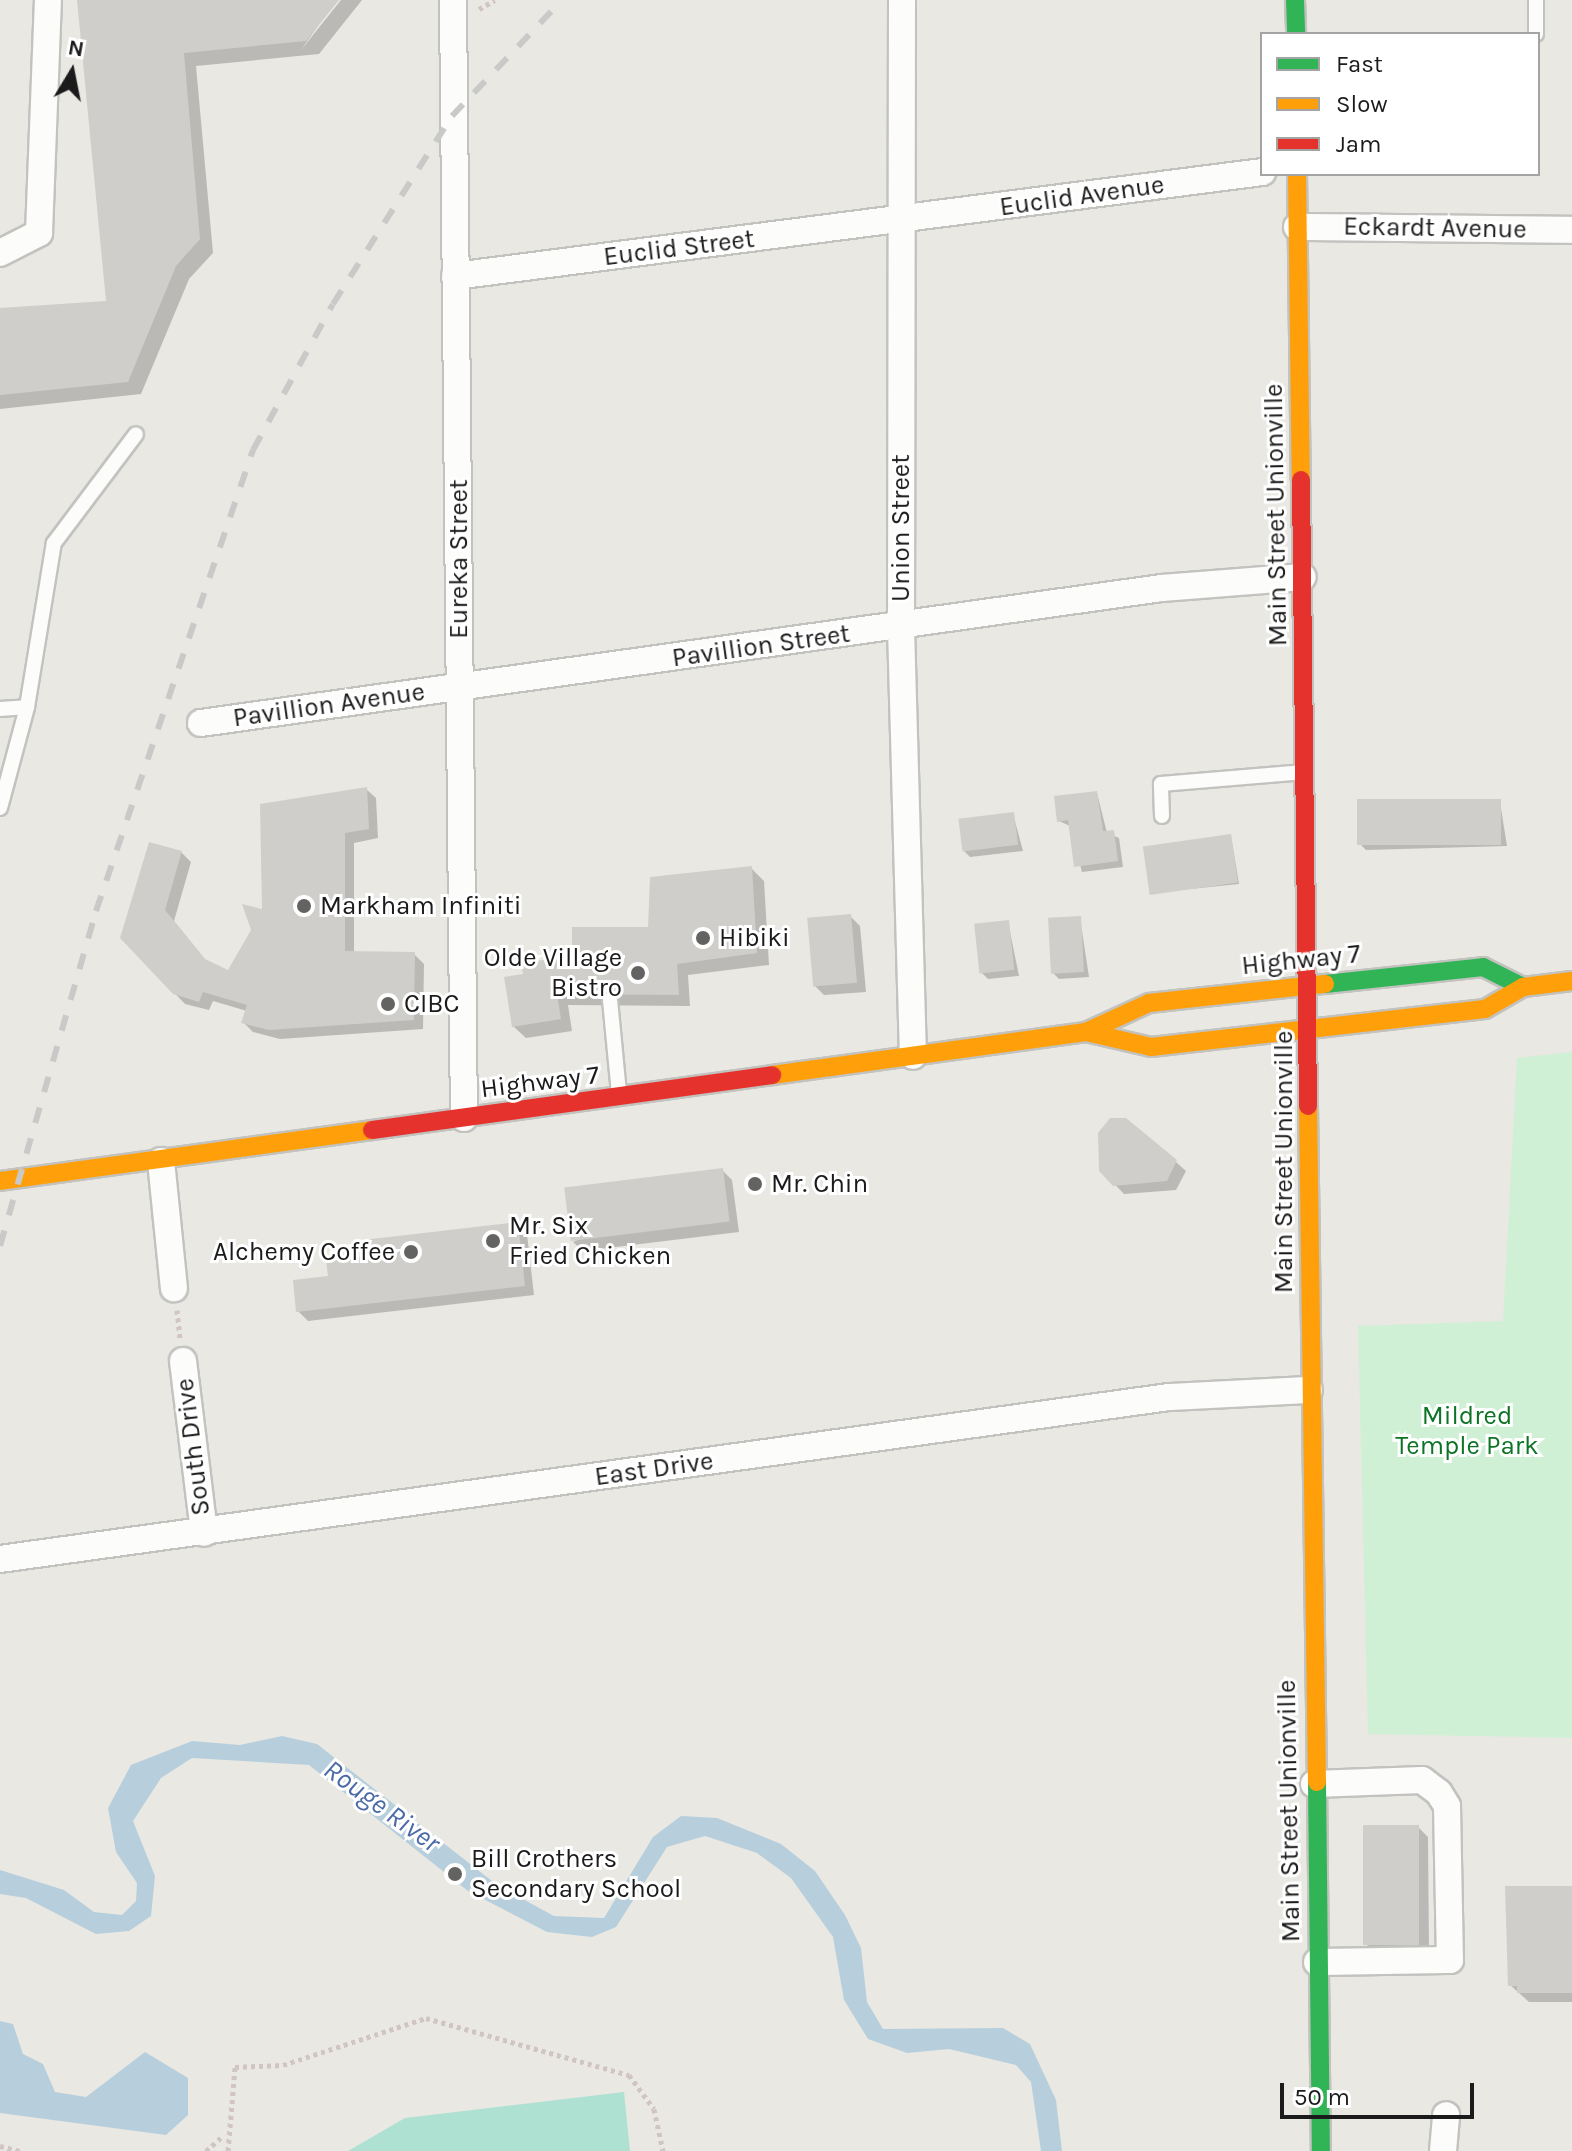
<!DOCTYPE html>
<html>
<head>
<meta charset="utf-8">
<style>
	body { margin:0 }
	#map { position:relative; width:1572px; height:2151px; overflow:hidden; background:#e9e8e3; font-family:Karla,sans-serif }
	div>[style] { position:absolute }
	.park>* { inset:0; background:#d0f0d5 }
	.pitch>* { inset:0; background:#afe1d2 }
	.water>* { inset:0; background:#b7cfdc }
	.shadow>* { inset:0; background:#0003 }
	.building>* { inset:0; background:#d0ceca; transform-origin:0 0 }
	.path>* { height:5px; margin-top:-2.5px; transform-origin:0; background:repeating-linear-gradient(90deg,#d1c5c1 0 4px,transparent 0 8px) }
	.roads { filter:drop-shadow(2px 0 #c2c2bf) drop-shadow(-2px 0 #c2c2bf) drop-shadow(0 2px #c2c2bf) drop-shadow(0 -2px #c2c2bf) }
	.lane>* { height:14px; margin:-7px; padding:0 7px; transform-origin:7px; border-radius:7px; background:#fcfcfb }
	.street>* { height:26px; margin:-13px; padding:0 13px; transform-origin:13px; border-radius:13px; background:#fcfcfb }
	.fast>* { height:18px; margin:-9px; padding:0 9px; transform-origin:9px; border-radius:9px; background:#30b455 }
	.slow>* { height:18px; margin:-9px; padding:0 9px; transform-origin:9px; border-radius:9px; background:#ff9f0a }
	.jam>* { height:18px; margin:-9px; padding:0 9px; transform-origin:9px; border-radius:9px; background:#e5322d }
	.rail>* { height:6px; margin-top:-3px; transform-origin:0; background:repeating-linear-gradient(90deg,#c9c9c8 0 16px,transparent 0 32px) }
	.dots>* { width:22px; height:22px; translate:-50% -50%; box-sizing:border-box; border:4px solid #fff; border-radius:50% }
	span { translate:-50% -50%; white-space:nowrap; text-align:center; line-height:1.15; -webkit-text-stroke:6px #fff; paint-order:stroke }
	.street-label { font-size:26px; color:#1b1b1b }
	.poi-label { font-size:26px; color:#1b1b1b }
	.left { translate:0 -50%; text-align:left }
	.right { translate:-100% -50%; text-align:right }
	.park-label { font-size:26px; color:#0d7426 }
	.water-label { font-size:28px; color:#4b6aa7; font-style:italic }
	.legend { position:absolute; left:1260px; top:32px; width:280px; height:144px; box-sizing:border-box; background:#fff; border:2px solid #a4a4a4; margin:0; padding:10px 14px; list-style:none; font-size:24px; color:#1b1b1b }
	.legend li { display:flex; align-items:center; gap:16px; height:40px }
	.legend b { width:40px; border:2px solid #a4a4a4 }
	.north { position:absolute; left:32px; top:32px; width:80px; height:80px; -webkit-text-stroke:6px #fff; paint-order:stroke; rotate:10deg; font-size:22px; font-weight:700; line-height:32px; text-align:center; color:#1b1b1b }
	.north::after { content:''; display:block; margin:auto; width:28px; height:36px; background:#1b1b1b; clip-path:polygon(50% 0,100% 100%,50% 72%,0 100%) }
	.scale { position:absolute; left:1280px; top:2083px; width:194px; height:36px; box-sizing:border-box; border:4px solid #1b1b1b; border-top:0; padding-left:10px; font-size:24px; line-height:28px; white-space:nowrap; color:#1b1b1b; -webkit-text-stroke:6px #fff; paint-order:stroke }
</style>
</head>
<body>
<div id="map">
	<div class="park">
		<i style="clip-path:polygon(1572px 1052px,1572px 1738px,1368px 1734px,1358px 1326px,1503px 1321px,1517px 1058px)"></i>
	</div>
	<div class="pitch">
		<i style="clip-path:polygon(624px 2092px,630px 2151px,348px 2151px,405px 2118px)"></i>
	</div>
	<div class="water">
		<i style="clip-path:polygon(282px 1736px,317px 1744px,497px 1885px,554px 1916px,604px 1918px,653px 1837px,681px 1816px,717px 1818px,781px 1844px,815px 1871px,845px 1915px,861px 1948px,867px 2002px,883px 2029px,1003px 2028px,1030px 2044px,1056px 2100px,1062px 2151px,1041px 2151px,1031px 2082px,1016px 2065px,949px 2049px,907px 2053px,868px 2039px,844px 2000px,833px 1937px,791px 1878px,757px 1853px,705px 1836px,667px 1847px,616px 1927px,592px 1937px,547px 1932px,468px 1891px,309px 1765px,192px 1758px,161px 1778px,133px 1821px,155px 1876px,151px 1916px,129px 1931px,96px 1934px,26px 1898px,0 1894px,0 1870px,64px 1890px,94px 1912px,122px 1915px,136px 1901px,137px 1883px,116px 1852px,108px 1808px,131px 1765px,192px 1741px,240px 1745px)"></i>
		<i style="clip-path:polygon(0 2021px,13px 2024px,23px 2054px,43px 2064px,55px 2092px,86px 2097px,145px 2052px,188px 2078px,188px 2115px,166px 2135px,0 2113px)"></i>
	</div>
	<div class="shadow">
		<i style="clip-path:polygon(79px 0,336px 0,301px 50px,341px 0,362px 0,319px 54px,196px 66px,213px 253px,189px 279px,141px 394px,0 409px,0 310px,108px 303px)"></i>
		<i style="clip-path:polygon(366px 789px,376px 798px,378px 838px,354px 843px,354px 954px,414px 954px,424px 964px,423px 1029px,280px 1039px,253px 1032px,244px 1023px,247px 1011px,213px 1001px,209px 1010px,185px 1004px,122px 938px,181px 852px,191px 862px,174px 921px,207px 962px,229px 972px,264px 912px)"></i>
		<i style="clip-path:polygon(1097px 793px,1107px 833px,1119px 838px,1123px 867px,1082px 872px,1070px 826px,1059px 821px)"></i>
		<i style="clip-path:polygon(1500px 802px,1507px 846px,1366px 850px,1360px 844px)"></i>
		<i style="clip-path:polygon(1013px 814px,1023px 851px,970px 857px,964px 851px)"></i>
		<i style="clip-path:polygon(1231px 836px,1239px 884px,1151px 893px)"></i>
		<i style="clip-path:polygon(752px 869px,764px 881px,769px 965px,688px 975px,690px 1006px,568px 1005px,572px 1031px,526px 1038px,513px 1026px,525px 976px,650px 929px)"></i>
		<i style="clip-path:polygon(850px 916px,860px 926px,866px 992px,824px 995px,814px 985px)"></i>
		<i style="clip-path:polygon(1080px 918px,1089px 977px,1059px 979px,1053px 973px)"></i>
		<i style="clip-path:polygon(1008px 922px,1019px 976px,988px 979px,982px 973px)"></i>
		<i style="clip-path:polygon(1176px 1162px,1186px 1171px,1176px 1190px,1124px 1194px,1101px 1170px)"></i>
		<i style="clip-path:polygon(722px 1170px,732px 1180px,739px 1232px,583px 1251px,573px 1242px)"></i>
		<i style="clip-path:polygon(517px 1224px,527px 1234px,534px 1295px,308px 1321px,298px 1311px,330px 1277px,367px 1258px)"></i>
		<i style="clip-path:polygon(1418px 1827px,1428px 1837px,1429px 1953px,1376px 1954px,1366px 1944px)"></i>
		<i style="clip-path:polygon(1572px 1888px,1572px 2002px,1529px 2002px,1510px 1985px)"></i>
	</div>
	<div class="building">
		<i style="clip-path:polygon(77px 0,339px 0,306px 41px,184px 53px,200px 239px,176px 266px,128px 382px,0 395px,0 308px,106px 301px)"></i>
		<i style="clip-path:polygon(367px 787px,369px 829px,345px 833px,345px 951px,415px 952px,414px 1020px,269px 1030px,241px 1023px,247px 1005px,203px 992px,199px 1002px,173px 994px,120px 938px,149px 842px,182px 851px,165px 910px,205px 959px,228px 970px,251px 930px,242px 904px,262px 909px,260px 804px)"></i>
		<i style="clip-path:polygon(1097px 791px,1103px 831px,1114px 830px,1118px 861px,1074px 867px,1068px 820px,1057px 822px,1054px 796px)"></i>
		<i style="left:1357px;top:799px;width:144px;height:46px"></i>
		<i style="left:1014px;top:812px;width:33px;height:56px;rotate:83deg"></i>
		<i style="left:1231px;top:834px;width:49px;height:89px;rotate:82deg"></i>
		<i style="clip-path:polygon(752px 866px,757px 953px,677px 964px,679px 995px,557px 994px,561px 1019px,512px 1027px,504px 977px,523px 974px,521px 963px,572px 956px,572px 927px,648px 927px,650px 877px)"></i>
		<i style="left:851px;top:914px;width:69px;height:44px;rotate:85deg"></i>
		<i style="left:1081px;top:916px;width:56px;height:33px;rotate:87deg"></i>
		<i style="left:1009px;top:920px;width:50px;height:35px;rotate:84deg"></i>
		<i style="clip-path:polygon(1110px 1118px,1126px 1118px,1177px 1160px,1167px 1181px,1113px 1186px,1099px 1171px,1098px 1133px)"></i>
		<i style="left:723px;top:1168px;width:54px;height:160px;rotate:83deg"></i>
		<i style="clip-path:polygon(518px 1222px,525px 1286px,296px 1312px,293px 1280px,328px 1276px,326px 1260px,365px 1256px,363px 1240px)"></i>
		<i style="left:1363px;top:1825px;width:56px;height:120px"></i>
		<i style="clip-path:polygon(1505px 1886px,1572px 1886px,1572px 1993px,1517px 1993px,1517px 1986px,1508px 1986px)"></i>
	</div>
	<div class="path">
		<i style="left:479px;top:9px;width:18px;rotate:-29deg"></i>
		<i style="left:177px;top:1310px;width:30px;rotate:84deg"></i>
		<i style="left:0;top:2146px;width:21px;rotate:14deg"></i>
		<i style="left:206px;top:2151px;width:24px;rotate:-42deg"></i>
		<i style="left:228px;top:2151px;width:84px;rotate:-85.2deg"></i>
		<i style="left:235px;top:2067px;width:48px;rotate:-2.4deg"></i>
		<i style="left:283px;top:2065px;width:151px;rotate:-18.2deg"></i>
		<i style="left:426px;top:2018px;width:211px;rotate:15.7deg"></i>
		<i style="left:629px;top:2075px;width:42px;rotate:53.7deg"></i>
		<i style="left:654px;top:2109px;width:43px;rotate:77.9deg"></i>
	</div>
	<div class="roads">
		<div class="lane">
			<i style="left:1536px;top:0;width:34px;rotate:90deg"></i>
			<i style="left:0;top:709px;width:27px;rotate:-4deg"></i>
			<i style="left:0;top:808px;width:105px;rotate:-75deg"></i>
			<i style="left:27px;top:707px;width:166px;rotate:-80.7deg"></i>
			<i style="left:54px;top:543px;width:136px;rotate:-53deg"></i>
			<i style="left:1162px;top:816px;width:32px;rotate:-92deg"></i>
			<i style="left:1161px;top:784px;width:144px;rotate:-4.8deg"></i>
			<i style="left:610px;top:1000px;width:94px;rotate:84.5deg"></i>
		</div>
		<div class="street">
			<i style="left:453px;top:0;width:1118px;rotate:89.44deg"></i>
			<i style="left:902px;top:0;width:628px;rotate:90.09deg"></i>
			<i style="left:901px;top:628px;width:428px;rotate:88.4deg"></i>
			<i style="left:1297px;top:227px;width:275px;rotate:0.6deg"></i>
			<i style="left:0;top:253px;width:44px;rotate:-27.1deg"></i>
			<i style="left:39px;top:233px;width:233px;rotate:-87.8deg"></i>
			<i style="left:455px;top:276px;width:814px;rotate:-7.34deg"></i>
			<i style="left:201px;top:723px;width:970px;rotate:-8deg"></i>
			<i style="left:1162px;top:588px;width:141px;rotate:-4.5deg"></i>
			<i style="left:161px;top:1161px;width:128px;rotate:84.2deg"></i>
			<i style="left:183px;top:1361px;width:173px;rotate:83deg"></i>
			<i style="left:0;top:1559px;width:1180px;rotate:-7.89deg"></i>
			<i style="left:1169px;top:1397px;width:140px;rotate:-2.9deg"></i>
			<i style="left:1314px;top:1784px;width:108px;rotate:-2.1deg"></i>
			<i style="left:1422px;top:1780px;width:21px;rotate:37deg"></i>
			<i style="left:1439px;top:1793px;width:15px;rotate:58deg"></i>
			<i style="left:1447px;top:1806px;width:154px;rotate:88.9deg"></i>
			<i style="left:1450px;top:1960px;width:133px;rotate:179.1deg"></i>
			<i style="left:1443px;top:2151px;width:36px;rotate:-85deg"></i>
		</div>
		<div class="fast">
			<i style="left:1295px;top:0;width:34px;rotate:88deg"></i>
			<i style="left:1325px;top:984px;width:159px;rotate:-6.1deg"></i>
			<i style="left:1483px;top:967px;width:45px;rotate:26.6deg"></i>
			<i style="left:1317px;top:1782px;width:369px;rotate:89.4deg"></i>
		</div>
		<div class="slow">
			<i style="left:1297px;top:174px;width:306px;rotate:89.3deg"></i>
			<i style="left:1086px;top:1032px;width:67px;rotate:13deg"></i>
			<i style="left:1151px;top:1047px;width:336px;rotate:-6.5deg"></i>
			<i style="left:1485px;top:1009px;width:44px;rotate:-30.1deg"></i>
			<i style="left:1523px;top:987px;width:49px;rotate:-7deg"></i>
			<i style="left:772px;top:1075px;width:317px;rotate:-7.8deg"></i>
			<i style="left:1086px;top:1032px;width:69px;rotate:-24.7deg"></i>
			<i style="left:1149px;top:1003px;width:177px;rotate:-6.2deg"></i>
			<i style="left:1308px;top:1106px;width:676px;rotate:89.24deg"></i>
			<i style="left:0;top:1181px;width:375px;rotate:-7.8deg"></i>
		</div>
		<div class="jam">
			<i style="left:1301px;top:480px;width:626px;rotate:89.36deg"></i>
			<i style="left:372px;top:1130px;width:404px;rotate:-7.8deg"></i>
		</div>
	</div>
	<div class="rail">
		<i style="left:0;top:1246px;width:348px;rotate:-74deg"></i>
		<i style="left:96px;top:911px;width:487px;rotate:-71.2deg"></i>
		<i style="left:253px;top:450px;width:166px;rotate:-61.3deg"></i>
		<i style="left:333px;top:304px;width:222px;rotate:-57.7deg"></i>
		<i style="left:452px;top:116px;width:160px;rotate:-46.5deg"></i>
	</div>
	<div class="dots">
		<i style="left:304px;top:906px;background:#636361"></i>
		<i style="left:703px;top:938px;background:#636361"></i>
		<i style="left:638px;top:973px;background:#636361"></i>
		<i style="left:388px;top:1004px;background:#636361"></i>
		<i style="left:755px;top:1184px;background:#636361"></i>
		<i style="left:493px;top:1241px;background:#636361"></i>
		<i style="left:411px;top:1252px;background:#636361"></i>
		<i style="left:455px;top:1874px;background:#636361"></i>
	</div>
	<div class="street-label">
		<span style="left:1082px;top:196px;rotate:-8deg">Euclid Avenue</span>
		<span style="left:1435px;top:228px;rotate:1deg">Eckardt Avenue</span>
		<span style="left:679px;top:248px;rotate:-7deg">Euclid Street</span>
		<span style="left:1276px;top:515px;rotate:-91deg">Main Street Unionville</span>
		<span style="left:901px;top:528px;rotate:-90deg">Union Street</span>
		<span style="left:459px;top:559px;rotate:-90deg">Eureka Street</span>
		<span style="left:761px;top:646px;rotate:-8deg">Pavillion Street</span>
		<span style="left:329px;top:705px;rotate:-8deg">Pavillion Avenue</span>
		<span style="left:1301px;top:960px;rotate:-6deg">Highway 7</span>
		<span style="left:540px;top:1082px;rotate:-7deg">Highway 7</span>
		<span style="left:1284px;top:1162px;rotate:-90deg">Main Street Unionville</span>
		<span style="left:193px;top:1447px;rotate:-97deg">South Drive</span>
		<span style="left:654px;top:1469px;rotate:-8deg">East Drive</span>
		<span style="left:1289px;top:1811px;rotate:-91deg">Main Street Unionville</span>
	</div>
	<div class="poi-label">
		<span class="left" style="left:320px;top:906px">Markham Infiniti</span>
		<span class="left" style="left:719px;top:938px">Hibiki</span>
		<span class="right" style="left:622px;top:973px">Olde Village<br>Bistro</span>
		<span class="left" style="left:404px;top:1004px">CIBC</span>
		<span class="left" style="left:771px;top:1184px">Mr. Chin</span>
		<span class="left" style="left:509px;top:1241px">Mr. Six<br>Fried Chicken</span>
		<span class="right" style="left:395px;top:1252px">Alchemy Coffee</span>
		<span class="left" style="left:471px;top:1874px">Bill Crothers<br>Secondary School</span>
	</div>
	<div class="park-label">
		<span style="left:1467px;top:1431px">Mildred<br>Temple Park</span>
	</div>
	<div class="water-label">
		<span style="left:382px;top:1806px;rotate:36deg">Rouge River</span>
	</div>
	<ul class="legend">
	<li><b style="height:10px;background:#30b455"></b>Fast</li>
	<li><b style="height:10px;background:#ff9f0a"></b>Slow</li>
	<li><b style="height:10px;background:#e5322d"></b>Jam</li>
	</ul>
	<div class="north">N</div>
	<div class="scale">50 m</div>
</div>
</body>
</html>
